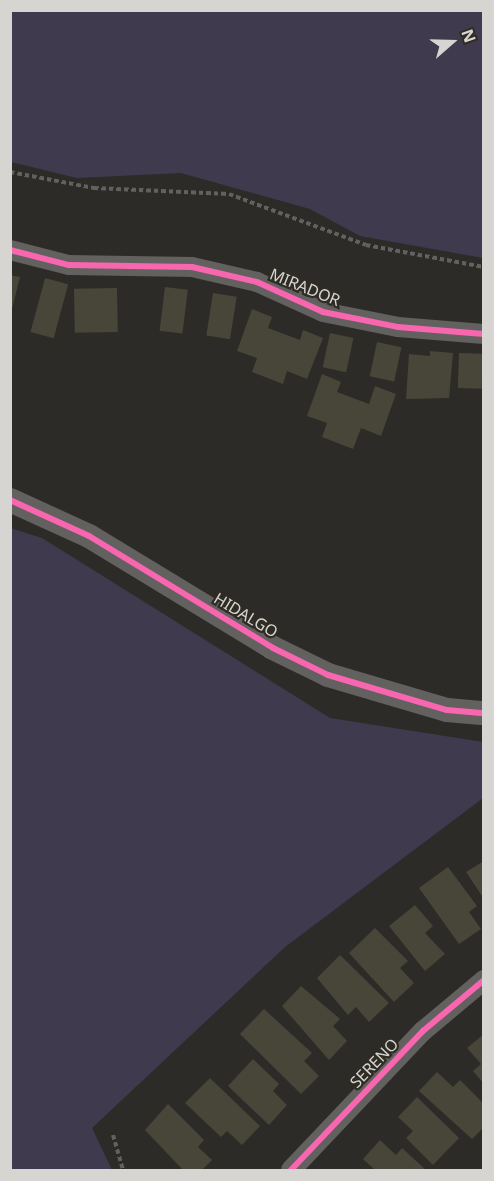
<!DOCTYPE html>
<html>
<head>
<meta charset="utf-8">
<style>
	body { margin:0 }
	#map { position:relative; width:494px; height:1181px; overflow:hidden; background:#2d2b27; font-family:"Noto Sans",sans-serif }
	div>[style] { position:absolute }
	.green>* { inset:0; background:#403a4e }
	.building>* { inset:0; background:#484539; transform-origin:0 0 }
	.path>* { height:4px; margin-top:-2px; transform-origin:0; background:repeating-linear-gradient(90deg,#63615f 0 4.5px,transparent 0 7.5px) }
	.minor>* { height:20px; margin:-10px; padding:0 10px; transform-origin:10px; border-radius:10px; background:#62615f }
	.tertiary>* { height:24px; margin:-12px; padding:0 12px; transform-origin:12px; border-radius:12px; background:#62615f }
	.cycleway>* { height:6px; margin:-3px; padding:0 3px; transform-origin:3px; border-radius:3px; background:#f766af }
	span { translate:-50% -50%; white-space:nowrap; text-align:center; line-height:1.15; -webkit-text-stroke:4.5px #2f2c25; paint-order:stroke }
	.street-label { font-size:16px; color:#d7d5d1 }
	.frame { position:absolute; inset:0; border:12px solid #d7d5d1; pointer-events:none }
	.north { position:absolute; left:422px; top:12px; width:60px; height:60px; -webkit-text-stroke:4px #2f2c25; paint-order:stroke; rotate:70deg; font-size:16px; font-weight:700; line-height:24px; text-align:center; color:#d7d5d1 }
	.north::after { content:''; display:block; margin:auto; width:21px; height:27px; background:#d7d5d1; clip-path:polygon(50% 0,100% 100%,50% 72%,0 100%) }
</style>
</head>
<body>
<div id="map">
	<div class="green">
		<i style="clip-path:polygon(11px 10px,483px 11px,483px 258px,360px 236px,310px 209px,181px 173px,77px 178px,11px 162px)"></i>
		<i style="clip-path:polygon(10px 528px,42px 538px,330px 718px,483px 742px,483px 798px,285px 947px,92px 1128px,112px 1170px,11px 1170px)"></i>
	</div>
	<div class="building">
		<i style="clip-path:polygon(10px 275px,20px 277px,11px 313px,10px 313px)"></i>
		<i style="left:45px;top:278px;width:24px;height:56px;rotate:15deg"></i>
		<i style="left:165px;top:287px;width:23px;height:44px;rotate:7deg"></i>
		<i style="left:117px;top:288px;width:44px;height:43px;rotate:89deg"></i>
		<i style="left:213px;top:293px;width:24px;height:43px;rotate:9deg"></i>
		<i style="clip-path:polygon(252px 309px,272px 317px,268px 328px,300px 340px,303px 330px,323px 338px,307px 379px,287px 371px,283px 384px,252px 372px,257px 358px,237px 351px)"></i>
		<i style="left:330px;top:333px;width:24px;height:35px;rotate:12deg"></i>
		<i style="left:377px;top:342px;width:25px;height:35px;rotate:12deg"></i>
		<i style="clip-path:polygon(430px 351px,453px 353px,449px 398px,406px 399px,409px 354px,430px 356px)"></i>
		<i style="left:459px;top:353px;width:24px;height:35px;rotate:2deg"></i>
		<i style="clip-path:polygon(322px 374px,341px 382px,337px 392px,369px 404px,375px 386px,396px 394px,381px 436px,361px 428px,353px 449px,322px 437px,327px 423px,307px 416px)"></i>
		<i style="clip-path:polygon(484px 861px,484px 899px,466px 872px)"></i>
		<i style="clip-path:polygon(448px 867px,477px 906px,469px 912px,481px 929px,459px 944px,419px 888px)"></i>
		<i style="clip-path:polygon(415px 905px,433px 926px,425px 933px,445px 954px,425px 971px,389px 926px)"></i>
		<i style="clip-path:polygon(375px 928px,408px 961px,400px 968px,414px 983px,394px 1002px,349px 953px)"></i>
		<i style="clip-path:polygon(340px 955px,389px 1003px,369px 1022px,356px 1007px,348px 1015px,317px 978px)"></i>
		<i style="clip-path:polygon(301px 986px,340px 1019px,333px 1026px,347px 1041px,329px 1060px,282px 1006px)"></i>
		<i style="clip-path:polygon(264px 1009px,312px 1053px,304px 1061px,319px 1076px,301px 1094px,240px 1034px)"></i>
		<i style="clip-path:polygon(484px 1034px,484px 1084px,473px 1071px,481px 1064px,467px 1048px)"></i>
		<i style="clip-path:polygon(253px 1059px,279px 1084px,273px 1091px,287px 1105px,269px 1125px,228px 1086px)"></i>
		<i style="clip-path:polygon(437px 1072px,453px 1087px,460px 1080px,484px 1104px,484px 1127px,472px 1139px,419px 1091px)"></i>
		<i style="clip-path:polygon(210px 1078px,260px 1126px,242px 1145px,227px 1131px,221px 1137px,185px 1103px)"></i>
		<i style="clip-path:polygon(417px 1097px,459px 1138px,433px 1165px,406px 1138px,413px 1131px,398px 1117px)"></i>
		<i style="clip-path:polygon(168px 1104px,204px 1140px,198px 1147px,212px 1160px,202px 1170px,183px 1170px,145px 1130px)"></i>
		<i style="clip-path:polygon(380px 1140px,396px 1155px,402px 1148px,426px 1170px,375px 1170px,363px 1159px)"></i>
	</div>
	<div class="path">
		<i style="left:10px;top:172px;width:86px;rotate:10.8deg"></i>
		<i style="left:94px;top:188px;width:135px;rotate:2.5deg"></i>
		<i style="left:229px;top:194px;width:146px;rotate:20.4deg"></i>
		<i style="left:366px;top:245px;width:120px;rotate:10.6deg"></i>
		<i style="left:113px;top:1135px;width:36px;rotate:74deg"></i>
	</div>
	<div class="minor">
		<i style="left:10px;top:250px;width:61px;rotate:14.3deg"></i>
		<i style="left:69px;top:265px;width:123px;rotate:0.9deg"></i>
		<i style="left:192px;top:267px;width:67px;rotate:13deg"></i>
		<i style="left:257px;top:282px;width:72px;rotate:24.4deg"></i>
		<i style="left:323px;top:312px;width:76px;rotate:11.3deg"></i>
		<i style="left:398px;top:327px;width:86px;rotate:4.7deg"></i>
		<i style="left:291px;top:1170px;width:192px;rotate:-46.5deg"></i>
		<i style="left:423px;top:1031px;width:80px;rotate:-39.9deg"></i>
	</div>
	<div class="tertiary">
		<i style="left:10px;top:500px;width:87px;rotate:24.5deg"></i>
		<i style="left:89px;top:536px;width:215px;rotate:31.3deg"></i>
		<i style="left:273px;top:648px;width:61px;rotate:26.1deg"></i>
		<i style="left:328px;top:675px;width:124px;rotate:16.4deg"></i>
		<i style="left:447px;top:710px;width:37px;rotate:5deg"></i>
	</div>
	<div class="cycleway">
		<i style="left:10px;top:250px;width:61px;rotate:14.3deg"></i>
		<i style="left:69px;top:265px;width:123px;rotate:0.9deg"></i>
		<i style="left:192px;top:267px;width:67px;rotate:13deg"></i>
		<i style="left:257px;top:282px;width:72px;rotate:24.4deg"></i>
		<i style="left:323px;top:312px;width:76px;rotate:11.3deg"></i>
		<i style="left:398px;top:327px;width:86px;rotate:4.7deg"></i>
		<i style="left:10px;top:500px;width:87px;rotate:24.5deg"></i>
		<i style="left:89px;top:536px;width:215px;rotate:31.3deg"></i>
		<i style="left:273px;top:648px;width:61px;rotate:26.1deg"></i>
		<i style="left:328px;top:675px;width:124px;rotate:16.4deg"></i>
		<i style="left:447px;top:710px;width:37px;rotate:5deg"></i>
		<i style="left:291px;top:1170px;width:192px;rotate:-46.5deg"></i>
		<i style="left:423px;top:1031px;width:80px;rotate:-39.9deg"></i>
	</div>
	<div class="street-label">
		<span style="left:305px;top:287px;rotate:22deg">MIRADOR</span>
		<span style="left:246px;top:615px;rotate:31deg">HIDALGO</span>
		<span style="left:374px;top:1063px;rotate:-46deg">SERENO</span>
	</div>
	<div class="frame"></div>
	<div class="north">N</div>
</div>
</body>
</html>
